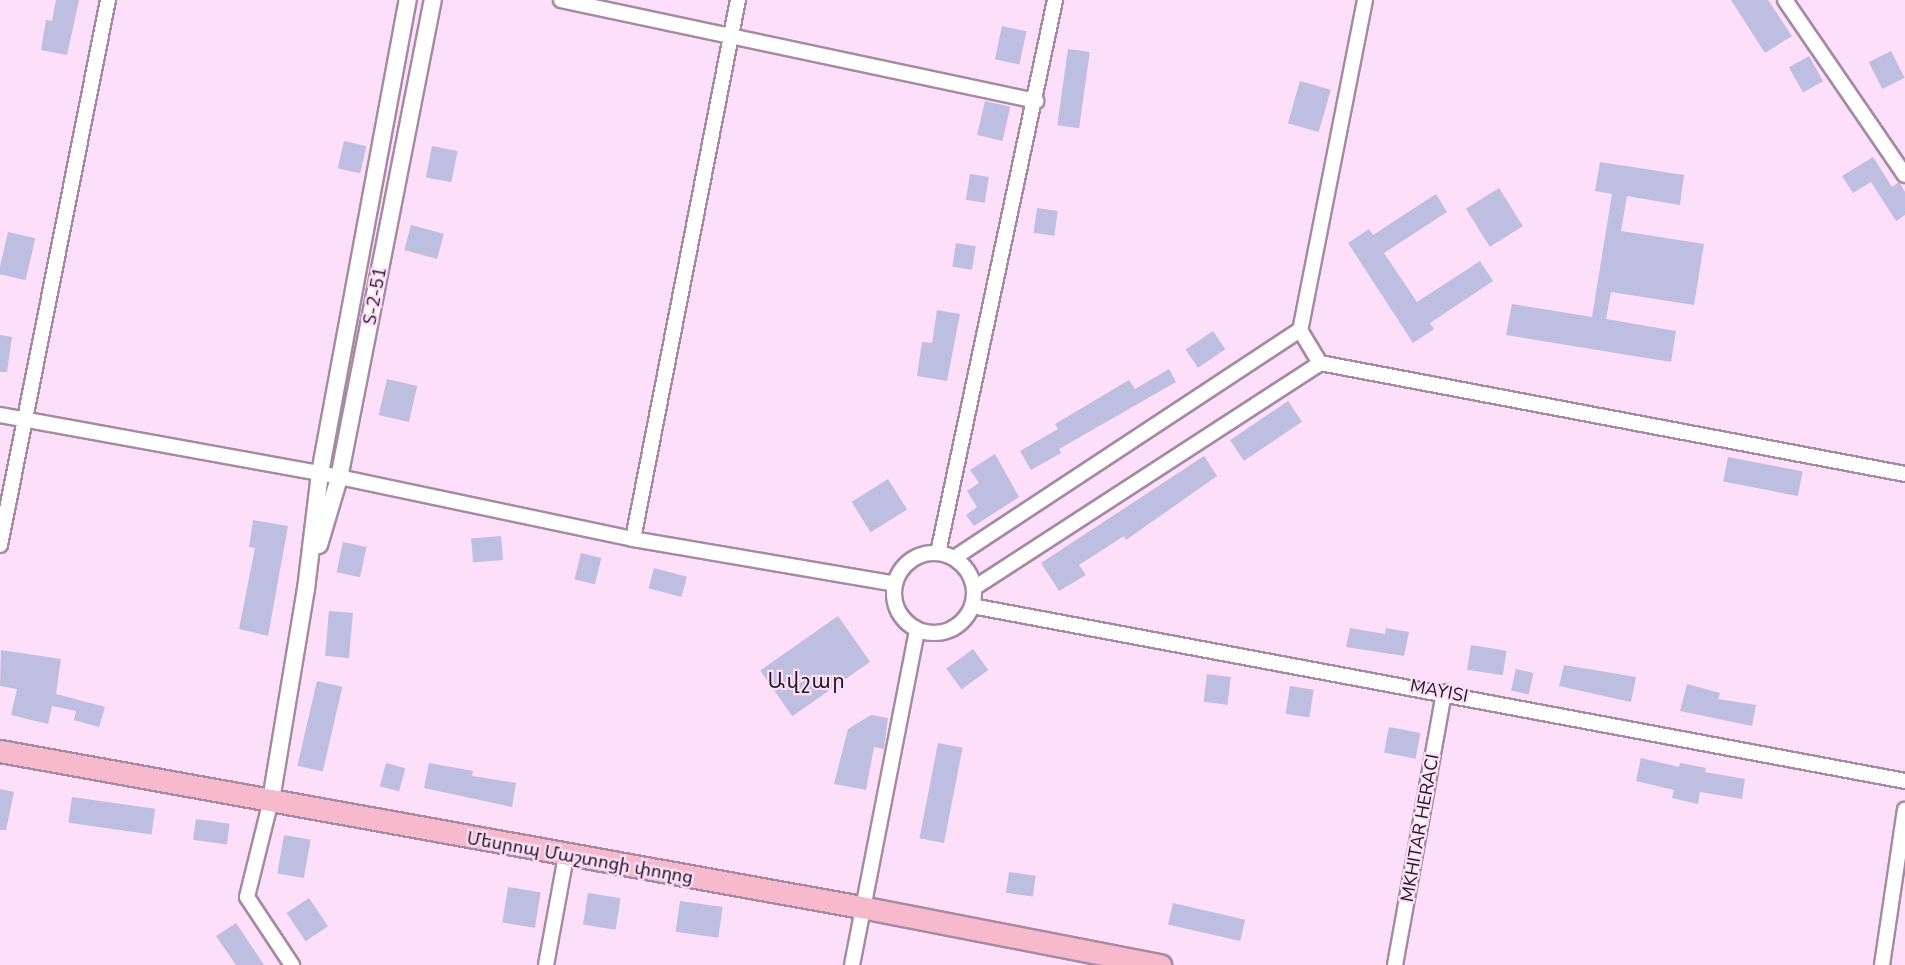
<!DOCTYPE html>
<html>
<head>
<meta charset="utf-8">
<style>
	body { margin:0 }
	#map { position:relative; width:1905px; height:965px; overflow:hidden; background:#fddffa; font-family:"Nunito Sans","Noto Sans Armenian",sans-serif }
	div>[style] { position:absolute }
	.building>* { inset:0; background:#bdbee0; transform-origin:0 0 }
	.roads { filter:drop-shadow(2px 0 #a58aa3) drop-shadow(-2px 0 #a58aa3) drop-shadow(0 2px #a58aa3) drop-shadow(0 -2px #a58aa3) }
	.minor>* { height:14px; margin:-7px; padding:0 7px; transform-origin:7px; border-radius:7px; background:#fff }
	.minor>.ring { margin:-7px; padding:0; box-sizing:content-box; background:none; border:14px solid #fff; border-radius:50% }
	.tertiary>* { height:16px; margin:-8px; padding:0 8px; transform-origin:8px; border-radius:8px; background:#fff }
	.primary>* { height:21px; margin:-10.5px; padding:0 10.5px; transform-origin:10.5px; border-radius:10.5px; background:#f7bacc }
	span { translate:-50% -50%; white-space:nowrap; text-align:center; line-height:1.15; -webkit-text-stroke:4.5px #fddffa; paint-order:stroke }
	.street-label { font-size:18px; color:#231922 }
	.quarter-label { font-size:21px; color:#231922; letter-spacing:1.5px }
</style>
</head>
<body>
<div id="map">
	<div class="building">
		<i style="clip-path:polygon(56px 0,79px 0,67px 55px,41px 50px,46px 20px,52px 21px)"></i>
		<i style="clip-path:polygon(1731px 0,1768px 0,1792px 36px,1765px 53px)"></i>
		<i style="left:1002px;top:26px;width:25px;height:34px;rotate:12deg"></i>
		<i style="left:1068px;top:49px;width:22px;height:77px;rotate:8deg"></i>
		<i style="left:1891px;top:51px;width:30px;height:25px;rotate:63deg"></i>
		<i style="left:1809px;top:56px;width:29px;height:23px;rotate:61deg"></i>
		<i style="left:1300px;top:81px;width:32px;height:44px;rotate:16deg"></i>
		<i style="left:985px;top:101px;width:26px;height:35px;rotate:13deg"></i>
		<i style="left:344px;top:141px;width:23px;height:28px;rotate:13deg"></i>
		<i style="left:432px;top:146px;width:26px;height:32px;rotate:11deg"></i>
		<i style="clip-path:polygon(1873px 157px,1892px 187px,1899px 182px,1905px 192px,1905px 215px,1896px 221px,1871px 182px,1853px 193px,1842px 176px)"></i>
		<i style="clip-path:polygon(1600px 162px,1684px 175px,1680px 205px,1627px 196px,1621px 231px,1704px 244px,1694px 305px,1611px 292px,1606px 319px,1676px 331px,1671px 362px,1506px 335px,1512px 304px,1592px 317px,1612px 194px,1595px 191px)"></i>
		<i style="left:970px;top:174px;width:19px;height:26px;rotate:9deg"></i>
		<i style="left:1499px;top:188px;width:45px;height:39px;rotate:58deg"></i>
		<i style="clip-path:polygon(1436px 194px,1447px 212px,1384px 253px,1417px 302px,1480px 261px,1493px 281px,1430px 323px,1434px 329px,1413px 343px,1348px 243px,1369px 229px,1373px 235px)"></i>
		<i style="left:1037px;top:208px;width:21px;height:25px;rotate:8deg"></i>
		<i style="left:411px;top:225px;width:34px;height:26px;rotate:15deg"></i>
		<i style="left:8px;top:232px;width:28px;height:43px;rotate:13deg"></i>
		<i style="left:956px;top:243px;width:20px;height:24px;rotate:9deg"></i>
		<i style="clip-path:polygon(937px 310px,960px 314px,947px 381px,917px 376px,922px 342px,932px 343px)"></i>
		<i style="left:1213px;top:331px;width:22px;height:33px;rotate:56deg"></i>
		<i style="clip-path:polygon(0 335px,12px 337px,7px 372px,0 372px)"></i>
		<i style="clip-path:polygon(1169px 369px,1176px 382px,1059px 449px,1061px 453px,1031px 470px,1020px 451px,1058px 429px,1055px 424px,1129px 380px,1135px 389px)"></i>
		<i style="left:387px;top:379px;width:31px;height:37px;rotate:13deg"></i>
		<i style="left:1288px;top:401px;width:25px;height:70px;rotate:56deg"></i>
		<i style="clip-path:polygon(995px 454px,1019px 497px,974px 526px,966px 515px,977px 507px,967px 491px,979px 483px,970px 470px)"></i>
		<i style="clip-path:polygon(1204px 456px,1217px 476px,1126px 540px,1124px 536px,1079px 565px,1086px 575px,1059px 591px,1041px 563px)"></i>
		<i style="left:1728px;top:457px;width:76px;height:25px;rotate:11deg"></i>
		<i style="left:888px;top:479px;width:36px;height:43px;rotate:58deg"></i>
		<i style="clip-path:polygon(253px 520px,288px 526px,268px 636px,239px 629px,255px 548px,249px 547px)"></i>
		<i style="left:501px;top:536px;width:24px;height:30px;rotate:85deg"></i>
		<i style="left:343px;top:542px;width:24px;height:31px;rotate:12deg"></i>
		<i style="left:581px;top:553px;width:21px;height:27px;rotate:14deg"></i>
		<i style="left:654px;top:568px;width:34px;height:21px;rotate:15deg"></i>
		<i style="left:329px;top:611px;width:24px;height:45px;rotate:5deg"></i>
		<i style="left:838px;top:616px;width:56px;height:95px;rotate:55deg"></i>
		<i style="clip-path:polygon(1350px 628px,1385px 634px,1386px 628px,1409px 632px,1404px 656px,1346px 647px)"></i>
		<i style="left:1471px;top:645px;width:36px;height:25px;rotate:9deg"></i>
		<i style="left:973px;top:649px;width:26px;height:33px;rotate:54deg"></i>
		<i style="clip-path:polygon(1px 650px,61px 659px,56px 694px,105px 707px,99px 727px,74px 720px,76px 711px,52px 706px,48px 724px,11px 715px,17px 689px,0 686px)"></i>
		<i style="clip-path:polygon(1564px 665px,1636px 677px,1631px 702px,1559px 686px)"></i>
		<i style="left:1516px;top:669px;width:18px;height:22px;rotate:13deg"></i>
		<i style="left:1207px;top:674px;width:24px;height:28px;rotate:7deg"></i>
		<i style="left:317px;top:681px;width:26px;height:87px;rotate:13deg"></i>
		<i style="clip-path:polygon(1687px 684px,1720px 693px,1718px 699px,1756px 705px,1752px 726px,1680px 711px)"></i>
		<i style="left:1290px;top:686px;width:24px;height:28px;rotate:9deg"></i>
		<i style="clip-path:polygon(871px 715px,888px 718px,884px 749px,874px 747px,866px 790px,834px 784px,848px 729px)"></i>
		<i style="left:1389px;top:727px;width:32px;height:26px;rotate:11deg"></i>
		<i style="left:938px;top:743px;width:25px;height:97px;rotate:11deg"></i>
		<i style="clip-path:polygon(1641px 758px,1679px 767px,1680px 763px,1706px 768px,1705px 772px,1745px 779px,1742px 799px,1700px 792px,1698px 804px,1672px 798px,1674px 790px,1636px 781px)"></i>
		<i style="left:386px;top:763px;width:20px;height:24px;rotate:15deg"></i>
		<i style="clip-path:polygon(429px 763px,473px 771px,472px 776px,516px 783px,512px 807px,424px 788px)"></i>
		<i style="clip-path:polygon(0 789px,14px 792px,6px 830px,0 830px)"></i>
		<i style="left:72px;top:797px;width:84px;height:26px;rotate:8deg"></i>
		<i style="left:196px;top:819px;width:34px;height:21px;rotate:8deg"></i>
		<i style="left:284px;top:835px;width:27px;height:39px;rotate:10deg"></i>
		<i style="left:1009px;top:872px;width:27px;height:21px;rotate:8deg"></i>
		<i style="left:508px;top:887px;width:33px;height:36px;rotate:9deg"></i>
		<i style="left:588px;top:893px;width:33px;height:32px;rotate:9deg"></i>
		<i style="left:309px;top:898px;width:34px;height:27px;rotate:56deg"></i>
		<i style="left:680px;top:901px;width:43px;height:31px;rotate:8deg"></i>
		<i style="left:1173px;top:903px;width:74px;height:22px;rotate:13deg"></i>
		<i style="clip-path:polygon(236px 923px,264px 965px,236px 965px,216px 936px)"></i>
	</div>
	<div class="roads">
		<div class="minor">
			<i style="left:561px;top:0;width:486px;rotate:12deg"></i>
			<i style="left:1365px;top:0;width:336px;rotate:101.1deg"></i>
			<i style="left:1300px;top:330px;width:39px;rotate:59deg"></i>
			<i style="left:1320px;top:363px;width:595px;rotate:10.74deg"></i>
			<i style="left:1785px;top:0;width:212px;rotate:55.6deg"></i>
			<i style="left:0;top:415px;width:325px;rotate:10.3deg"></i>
			<i style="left:320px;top:473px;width:320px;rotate:11.9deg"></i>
			<i style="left:633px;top:539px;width:266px;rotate:9.7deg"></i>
			<i style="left:633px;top:539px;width:549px;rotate:-78.98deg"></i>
			<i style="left:0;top:545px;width:556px;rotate:-78.79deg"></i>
			<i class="ring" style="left:894px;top:553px;width:66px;height:66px"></i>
			<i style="left:938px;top:553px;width:565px;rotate:-78.05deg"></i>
			<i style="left:954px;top:558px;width:414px;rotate:-33.4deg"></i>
			<i style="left:974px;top:588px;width:413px;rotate:-33deg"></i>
			<i style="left:972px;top:606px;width:949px;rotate:10.62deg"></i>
			<i style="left:271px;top:800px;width:100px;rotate:103.9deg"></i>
			<i style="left:247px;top:897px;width:82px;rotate:56.5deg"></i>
			<i style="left:546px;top:965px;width:111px;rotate:-79.6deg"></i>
			<i style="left:852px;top:965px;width:341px;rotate:-79deg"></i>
			<i style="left:1395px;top:965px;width:277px;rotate:-79.8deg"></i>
			<i style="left:1882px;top:965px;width:157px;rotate:-81.6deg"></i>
		</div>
		<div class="tertiary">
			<i style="left:319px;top:545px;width:70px;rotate:-73.4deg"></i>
			<i style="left:339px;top:478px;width:487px;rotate:-78.9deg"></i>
			<i style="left:271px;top:800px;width:214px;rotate:-80.6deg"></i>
			<i style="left:306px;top:589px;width:117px;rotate:-83.1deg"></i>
			<i style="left:320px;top:473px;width:481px;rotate:-79.5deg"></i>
		</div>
		<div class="primary">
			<i style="left:0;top:751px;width:875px;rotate:10.27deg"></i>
			<i style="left:861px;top:907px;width:305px;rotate:11deg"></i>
		</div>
	</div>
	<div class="street-label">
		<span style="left:375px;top:296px;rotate:-79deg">Տ-2-51</span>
		<span style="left:1439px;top:691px;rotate:11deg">MAYISI</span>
		<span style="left:1420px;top:828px;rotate:-80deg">MKHITAR HERACI</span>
		<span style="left:580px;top:858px;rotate:10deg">Մեսրոպ Մաշտոցի փողոց</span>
	</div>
	<div class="quarter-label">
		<span style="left:807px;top:681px">Ավշար</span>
	</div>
</div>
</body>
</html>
